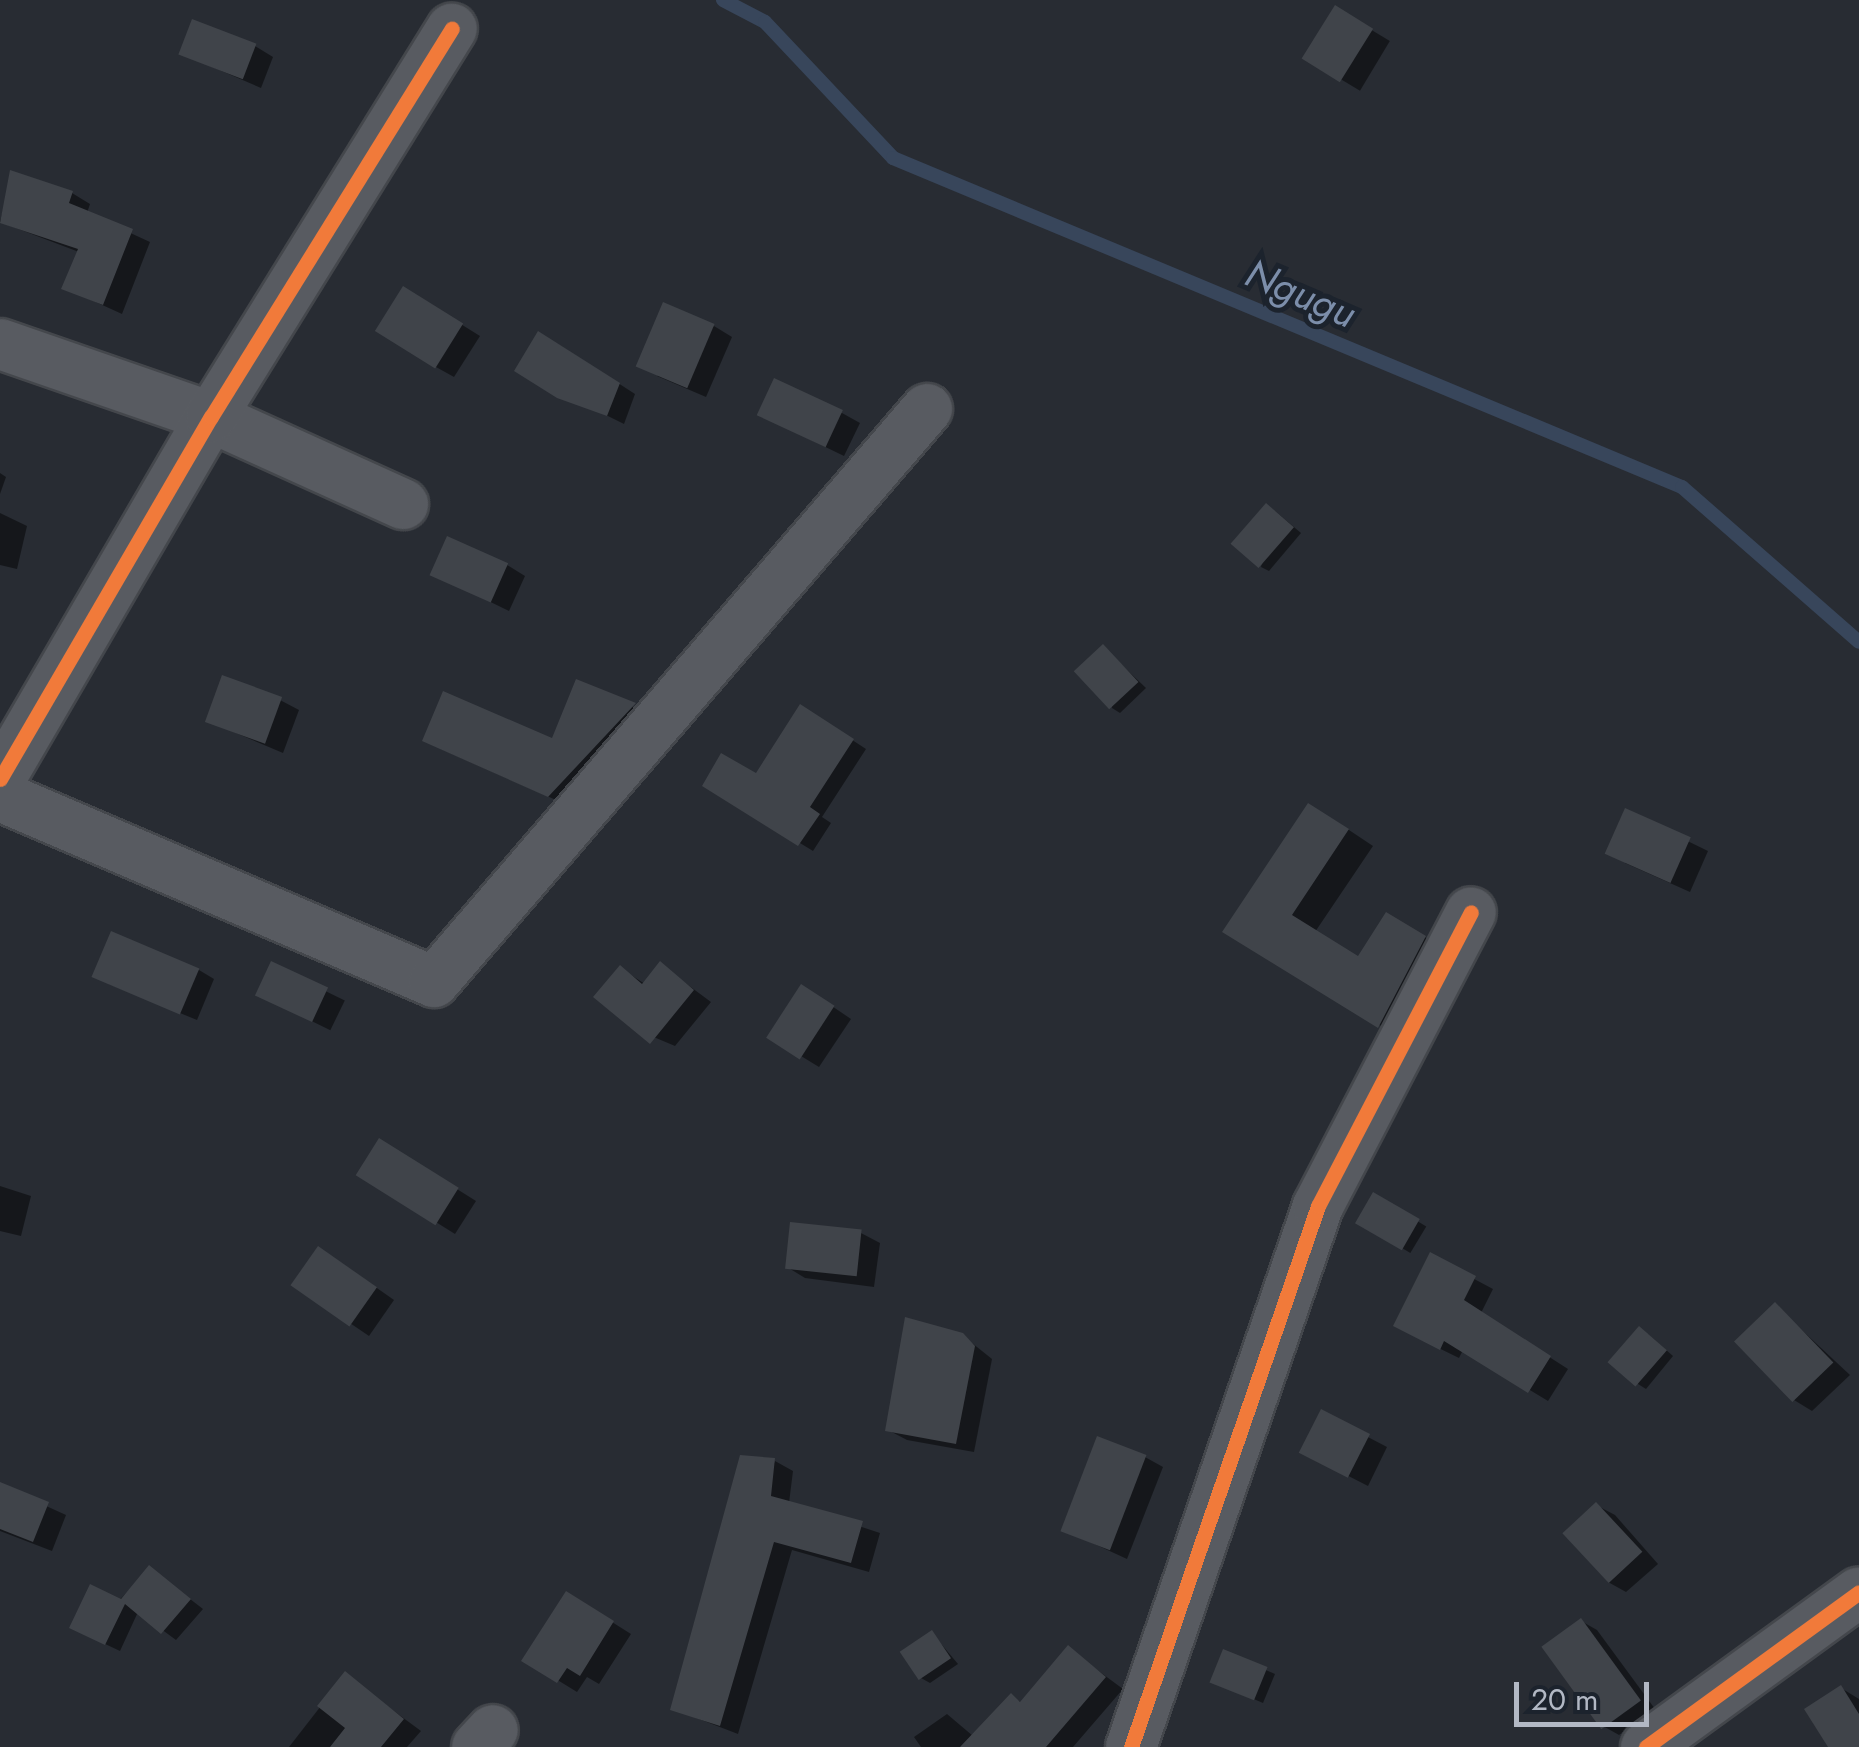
<!DOCTYPE html>
<html>
<head>
<meta charset="utf-8">
<style>
	body { margin:0 }
	#map { position:relative; width:1859px; height:1747px; overflow:hidden; background:#282c33; font-family:Jost,sans-serif }
	div>[style] { position:absolute }
	.shadow>* { inset:0; background:#0007; transform-origin:0 0 }
	.stream>* { height:14px; margin:-7px; padding:0 7px; transform-origin:7px; border-radius:7px; background:#38465b }
	.building>* { inset:0; background:#40444a; transform-origin:0 0 }
	.roads { filter:drop-shadow(2px 0 #44474c) drop-shadow(-2px 0 #44474c) drop-shadow(0 2px #44474c) drop-shadow(0 -2px #44474c) }
	.minor>* { height:50px; margin:-25px; padding:0 25px; transform-origin:25px; border-radius:25px; background:#585b61 }
	.cycleway>* { height:15px; margin:-7.5px; padding:0 7.5px; transform-origin:7.5px; border-radius:7.5px; background:#f17a3a }
	span { translate:-50% -50%; white-space:nowrap; text-align:center; line-height:1.15; -webkit-text-stroke:10px #1c232d; paint-order:stroke }
	.water-label { font-size:40px; color:#7c8eaa; font-style:italic }
	.scale { position:absolute; left:1514px; top:1682px; width:135px; height:45px; box-sizing:border-box; border:5px solid #b2b8c4; border-top:0; padding-left:12px; font-size:30px; line-height:35px; white-space:nowrap; color:#b2b8c4; -webkit-text-stroke:8px #1c232d; paint-order:stroke }
</style>
</head>
<body>
<div id="map">
	<div class="shadow">
		<i style="left:1335px;top:8px;width:64px;height:58px;rotate:31deg"></i>
		<i style="clip-path:polygon(255px 46px,273px 57px,261px 88px,182px 54px)"></i>
		<i style="clip-path:polygon(12px 173px,72px 193px,90px 204px,87px 213px,150px 242px,122px 314px,65px 288px,79px 252px,0 222px)"></i>
		<i style="clip-path:polygon(422px 300px,480px 336px,454px 377px,436px 367px)"></i>
		<i style="clip-path:polygon(714px 326px,732px 337px,706px 397px,657px 376px)"></i>
		<i style="clip-path:polygon(556px 343px,635px 394px,624px 424px,533px 379px)"></i>
		<i style="clip-path:polygon(842px 413px,860px 423px,844px 456px,778px 424px)"></i>
		<i style="clip-path:polygon(0 473px,6px 477px,0 494px)"></i>
		<i style="clip-path:polygon(1275px 511px,1301px 533px,1269px 571px,1261px 567px)"></i>
		<i style="clip-path:polygon(0 513px,27px 526px,17px 569px,0 565px)"></i>
		<i style="clip-path:polygon(507px 565px,525px 576px,509px 611px,433px 574px)"></i>
		<i style="clip-path:polygon(1103px 647px,1146px 688px,1120px 713px,1112px 708px)"></i>
		<i style="clip-path:polygon(577px 682px,649px 714px,565px 804px,441px 749px,553px 742px)"></i>
		<i style="clip-path:polygon(280px 700px,299px 710px,283px 753px,208px 721px)"></i>
		<i style="clip-path:polygon(814px 715px,866px 749px,822px 817px,831px 823px,813px 851px,705px 785px,757px 776px)"></i>
		<i style="clip-path:polygon(1626px 811px,1708px 851px,1690px 892px,1625px 863px)"></i>
		<i style="clip-path:polygon(1334px 820px,1373px 846px,1315px 932px,1360px 959px,1412px 929px,1450px 953px,1404px 1040px,1226px 931px)"></i>
		<i style="left:272px;top:965px;width:81px;height:33px;rotate:26deg"></i>
		<i style="clip-path:polygon(661px 965px,711px 1002px,675px 1046px,637px 1030px,620px 968px,645px 984px)"></i>
		<i style="clip-path:polygon(199px 970px,214px 979px,197px 1020px,109px 984px)"></i>
		<i style="clip-path:polygon(820px 998px,851px 1019px,819px 1067px,801px 1056px)"></i>
		<i style="clip-path:polygon(398px 1152px,476px 1201px,455px 1234px,359px 1174px)"></i>
		<i style="clip-path:polygon(0 1186px,31px 1196px,21px 1236px,0 1231px)"></i>
		<i style="left:1374px;top:1195px;width:61px;height:31px;rotate:31deg"></i>
		<i style="clip-path:polygon(861px 1233px,880px 1243px,874px 1287px,805px 1278px,787px 1267px)"></i>
		<i style="clip-path:polygon(1431px 1256px,1493px 1289px,1481px 1313px,1568px 1369px,1548px 1401px,1463px 1350px,1459px 1358px,1414px 1336px)"></i>
		<i style="clip-path:polygon(337px 1260px,394px 1300px,369px 1336px,294px 1285px)"></i>
		<i style="clip-path:polygon(1776px 1306px,1850px 1375px,1812px 1411px,1794px 1400px)"></i>
		<i style="clip-path:polygon(906px 1320px,962px 1335px,992px 1359px,974px 1452px,907px 1440px,888px 1430px)"></i>
		<i style="clip-path:polygon(1648px 1334px,1673px 1356px,1646px 1389px,1638px 1384px)"></i>
		<i style="clip-path:polygon(1322px 1413px,1387px 1447px,1368px 1486px,1321px 1462px)"></i>
		<i style="clip-path:polygon(1145px 1457px,1163px 1467px,1127px 1559px,1064px 1530px)"></i>
		<i style="clip-path:polygon(775px 1461px,793px 1471px,789px 1503px,880px 1533px,869px 1572px,792px 1550px,738px 1734px,673px 1709px)"></i>
		<i style="clip-path:polygon(0 1485px,66px 1515px,52px 1551px,0 1531px)"></i>
		<i style="clip-path:polygon(1596px 1505px,1615px 1515px,1658px 1564px,1626px 1592px,1608px 1582px)"></i>
		<i style="clip-path:polygon(150px 1568px,203px 1609px,176px 1640px,138px 1612px,120px 1651px,86px 1635px)"></i>
		<i style="clip-path:polygon(585px 1605px,631px 1634px,599px 1684px,587px 1677px,577px 1692px,525px 1660px)"></i>
		<i style="clip-path:polygon(1581px 1621px,1597px 1630px,1655px 1709px,1619px 1735px,1603px 1726px)"></i>
		<i style="clip-path:polygon(932px 1633px,958px 1664px,930px 1683px,921px 1678px)"></i>
		<i style="clip-path:polygon(1069px 1649px,1123px 1689px,1073px 1747px,921px 1747px,914px 1737px,947px 1714px,973px 1736px,1011px 1696px,1022px 1703px)"></i>
		<i style="clip-path:polygon(1225px 1652px,1275px 1674px,1263px 1703px,1221px 1685px)"></i>
		<i style="clip-path:polygon(345px 1675px,421px 1731px,407px 1747px,289px 1747px)"></i>
		<i style="clip-path:polygon(1841px 1688px,1859px 1699px,1859px 1747px,1831px 1747px)"></i>
	</div>
	<div class="stream">
		<i style="left:723px;top:0;width:47px;rotate:27.6deg"></i>
		<i style="left:765px;top:22px;width:187px;rotate:46.7deg"></i>
		<i style="left:893px;top:158px;width:855px;rotate:22.64deg"></i>
		<i style="left:1682px;top:487px;width:235px;rotate:41.2deg"></i>
	</div>
	<div class="building">
		<i style="left:1335px;top:5px;width:45px;height:63px;rotate:32deg"></i>
		<i style="left:192px;top:19px;width:69px;height:38px;rotate:21deg"></i>
		<i style="clip-path:polygon(10px 170px,73px 191px,69px 203px,133px 229px,103px 305px,61px 289px,78px 249px,0 223px)"></i>
		<i style="left:403px;top:286px;width:71px;height:53px;rotate:32deg"></i>
		<i style="left:663px;top:302px;width:56px;height:70px;rotate:23deg"></i>
		<i style="clip-path:polygon(538px 331px,620px 383px,607px 416px,557px 398px,514px 371px)"></i>
		<i style="left:774px;top:378px;width:76px;height:41px;rotate:25deg"></i>
		<i style="left:1266px;top:503px;width:37px;height:54px;rotate:41deg"></i>
		<i style="left:447px;top:536px;width:67px;height:43px;rotate:24deg"></i>
		<i style="left:1103px;top:644px;width:52px;height:40px;rotate:47deg"></i>
		<i style="left:222px;top:675px;width:64px;height:50px;rotate:20deg"></i>
		<i style="clip-path:polygon(576px 679px,636px 703px,548px 797px,422px 741px,443px 691px,552px 738px)"></i>
		<i style="clip-path:polygon(800px 704px,854px 739px,810px 807px,820px 814px,798px 846px,702px 786px,721px 753px,756px 773px)"></i>
		<i style="clip-path:polygon(1308px 803px,1349px 829px,1292px 915px,1358px 956px,1386px 912px,1426px 936px,1378px 1028px,1222px 932px)"></i>
		<i style="left:1625px;top:808px;width:72px;height:50px;rotate:24deg"></i>
		<i style="left:111px;top:931px;width:96px;height:50px;rotate:23deg"></i>
		<i style="left:271px;top:961px;width:63px;height:38px;rotate:25deg"></i>
		<i style="clip-path:polygon(660px 961px,694px 990px,650px 1044px,593px 997px,620px 965px,642px 984px)"></i>
		<i style="left:801px;top:984px;width:40px;height:64px;rotate:33deg"></i>
		<i style="left:379px;top:1138px;width:94px;height:44px;rotate:32deg"></i>
		<i style="left:1373px;top:1192px;width:54px;height:36px;rotate:30deg"></i>
		<i style="left:790px;top:1222px;width:72px;height:47px;rotate:6deg"></i>
		<i style="left:318px;top:1246px;width:72px;height:48px;rotate:35deg"></i>
		<i style="clip-path:polygon(1430px 1252px,1476px 1276px,1464px 1300px,1551px 1356px,1528px 1393px,1444px 1341px,1440px 1350px,1393px 1326px)"></i>
		<i style="left:1775px;top:1302px;width:84px;height:57px;rotate:46deg"></i>
		<i style="clip-path:polygon(905px 1317px,963px 1333px,975px 1346px,956px 1444px,885px 1431px)"></i>
		<i style="left:1639px;top:1326px;width:37px;height:48px;rotate:41deg"></i>
		<i style="left:1321px;top:1409px;width:55px;height:49px;rotate:27deg"></i>
		<i style="left:1097px;top:1436px;width:53px;height:102px;rotate:21deg"></i>
		<i style="clip-path:polygon(740px 1455px,775px 1458px,771px 1496px,863px 1521px,851px 1563px,774px 1542px,720px 1726px,670px 1710px)"></i>
		<i style="clip-path:polygon(0 1482px,49px 1502px,33px 1542px,0 1529px)"></i>
		<i style="left:1596px;top:1502px;width:68px;height:46px;rotate:47deg"></i>
		<i style="clip-path:polygon(149px 1565px,191px 1599px,161px 1634px,125px 1604px,105px 1645px,69px 1628px,90px 1584px,121px 1599px)"></i>
		<i style="clip-path:polygon(566px 1591px,614px 1621px,580px 1676px,567px 1668px,557px 1683px,521px 1661px)"></i>
		<i style="left:1581px;top:1618px;width:102px;height:49px;rotate:54deg"></i>
		<i style="left:932px;top:1630px;width:34px;height:39px;rotate:56deg"></i>
		<i style="clip-path:polygon(1068px 1645px,1106px 1677px,1046px 1747px,960px 1747px,1011px 1693px,1020px 1702px)"></i>
		<i style="left:1223px;top:1649px;width:48px;height:36px;rotate:22deg"></i>
		<i style="clip-path:polygon(345px 1671px,404px 1719px,381px 1747px,330px 1747px,345px 1728px,317px 1706px)"></i>
		<i style="clip-path:polygon(1841px 1685px,1859px 1714px,1859px 1747px,1828px 1747px,1804px 1709px)"></i>
	</div>
	<div class="roads">
		<div class="minor">
			<i style="left:0;top:344px;width:223px;rotate:19.1deg"></i>
			<i style="left:211px;top:417px;width:211px;rotate:24.4deg"></i>
			<i style="left:0;top:779px;width:419px;rotate:-59.8deg"></i>
			<i style="left:211px;top:417px;width:457px;rotate:-58.2deg"></i>
			<i style="left:0;top:796px;width:472px;rotate:23.2deg"></i>
			<i style="left:434px;top:982px;width:756px;rotate:-49.29deg"></i>
			<i style="left:477px;top:1747px;width:23px;rotate:-47deg"></i>
			<i style="left:1131px;top:1747px;width:572px;rotate:-70.93deg"></i>
			<i style="left:1318px;top:1206px;width:331px;rotate:-62.5deg"></i>
			<i style="left:1646px;top:1747px;width:263px;rotate:-36deg"></i>
		</div>
	</div>
	<div class="cycleway">
		<i style="left:0;top:779px;width:419px;rotate:-59.8deg"></i>
		<i style="left:211px;top:417px;width:457px;rotate:-58.2deg"></i>
		<i style="left:1131px;top:1747px;width:572px;rotate:-70.93deg"></i>
		<i style="left:1318px;top:1206px;width:331px;rotate:-62.5deg"></i>
		<i style="left:1646px;top:1747px;width:263px;rotate:-36deg"></i>
	</div>
	<div class="water-label">
		<span style="left:1301px;top:293px;rotate:23deg">Ngugu</span>
	</div>
	<div class="scale">20 m</div>
</div>
</body>
</html>
